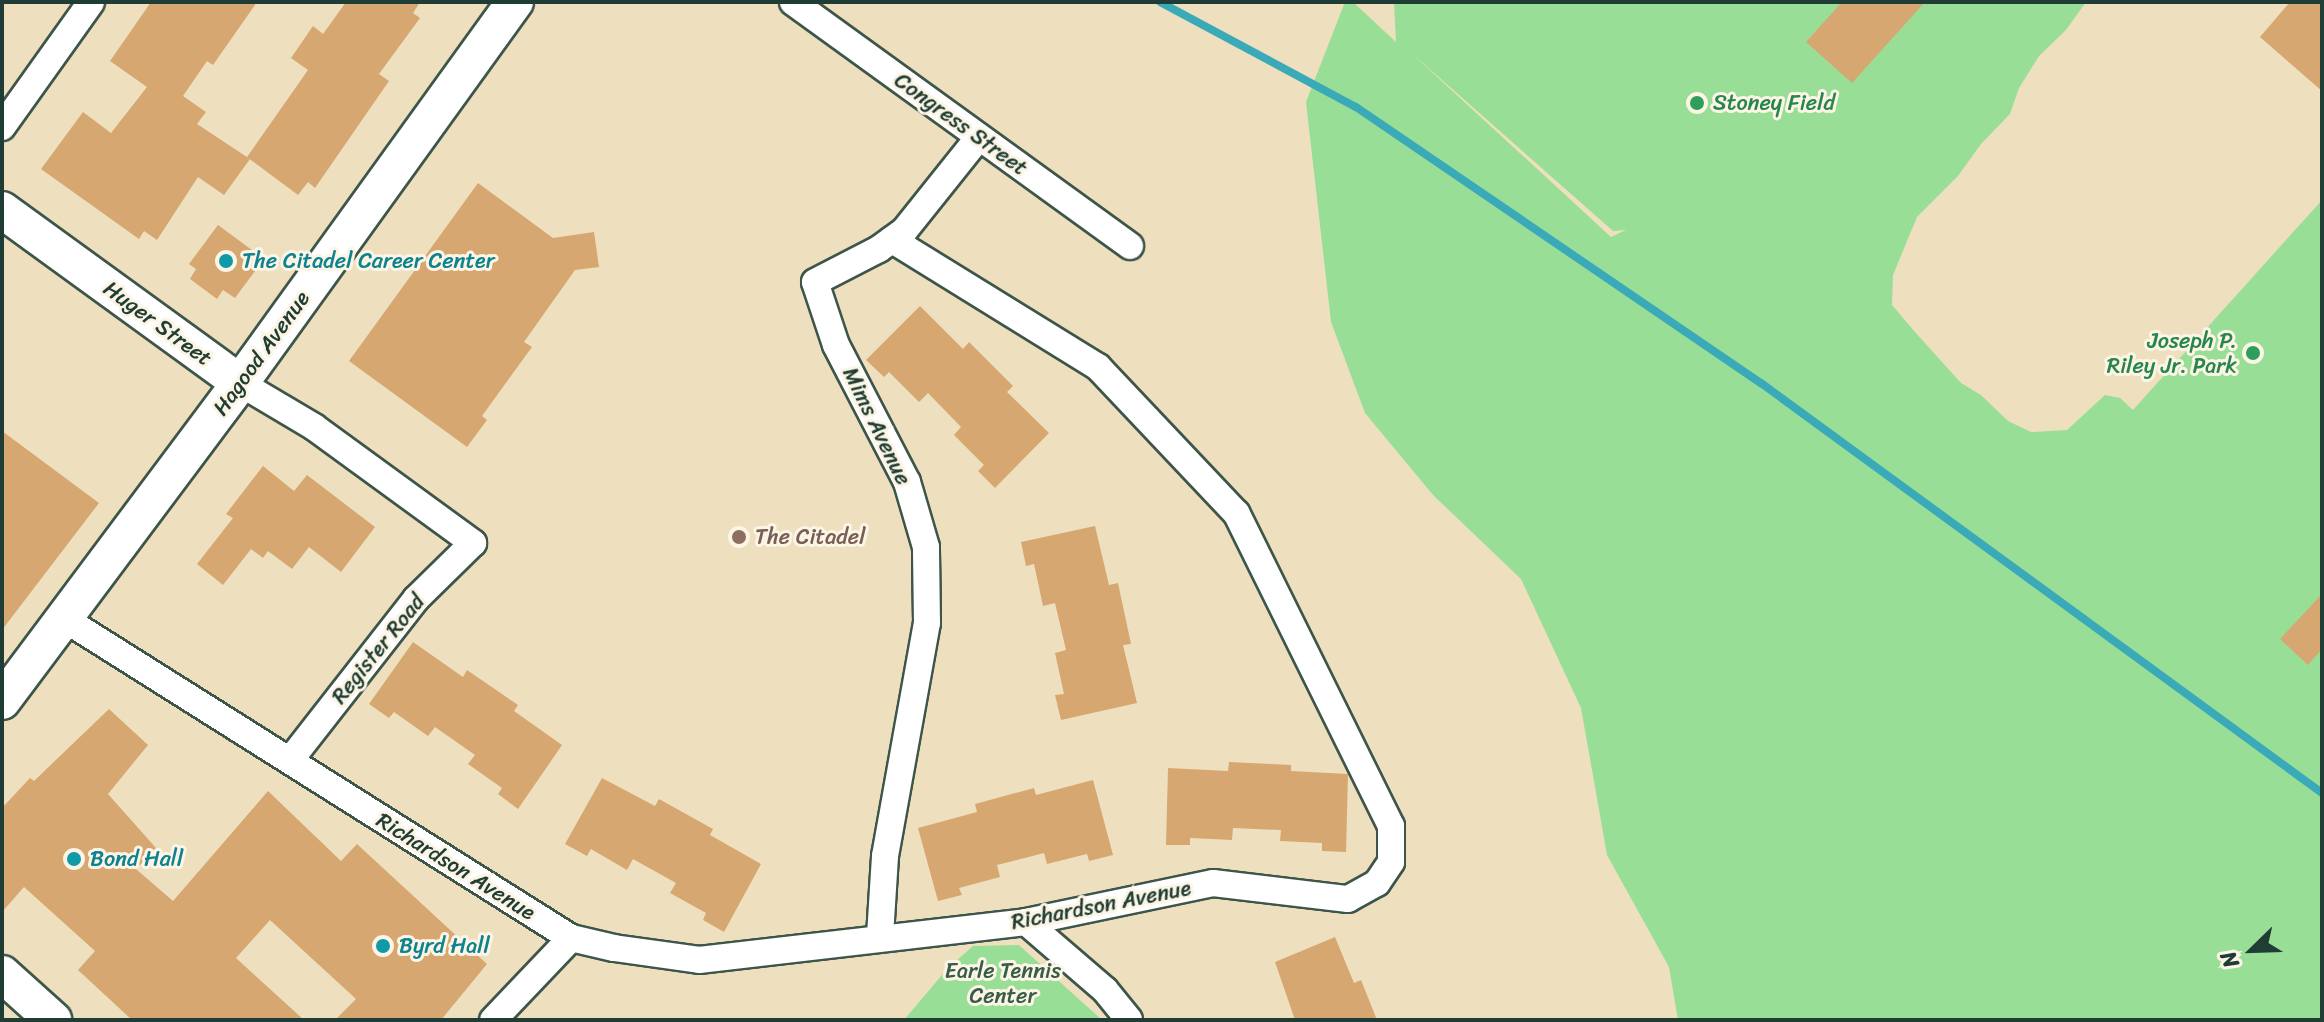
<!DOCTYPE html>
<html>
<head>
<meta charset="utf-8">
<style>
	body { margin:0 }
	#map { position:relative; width:2324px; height:1022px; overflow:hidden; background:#eee0bf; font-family:Sriracha,sans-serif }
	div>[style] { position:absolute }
	.green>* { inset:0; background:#99de97 }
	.stream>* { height:8px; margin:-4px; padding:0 4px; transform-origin:4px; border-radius:4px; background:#3aaab8 }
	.building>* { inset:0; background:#d6a771 }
	.roads { filter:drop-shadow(2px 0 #3e5549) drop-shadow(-2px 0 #3e5549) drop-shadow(0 2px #3e5549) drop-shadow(0 -2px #3e5549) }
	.street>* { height:26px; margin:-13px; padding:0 13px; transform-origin:13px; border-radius:13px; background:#fff }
	.secondary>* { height:36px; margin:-18px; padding:0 18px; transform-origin:18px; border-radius:18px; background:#fff }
	.dots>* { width:22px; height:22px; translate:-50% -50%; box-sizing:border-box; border:4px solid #fcf5e5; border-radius:50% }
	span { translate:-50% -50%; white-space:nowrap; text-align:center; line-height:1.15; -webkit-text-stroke:6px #fcf5e5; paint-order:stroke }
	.leisure-label { font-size:22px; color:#27864d }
	.left { translate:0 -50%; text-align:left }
	.right { translate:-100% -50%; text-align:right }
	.street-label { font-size:22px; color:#1f3d34 }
	.culture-label { font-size:22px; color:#0d838f }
	.education-label { font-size:22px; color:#785e54 }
	.park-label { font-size:22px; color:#375d48 }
	.frame { position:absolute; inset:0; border:4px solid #1f3d34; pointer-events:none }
	.north { position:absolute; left:2212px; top:910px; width:80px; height:80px; -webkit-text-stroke:6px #fcf5e5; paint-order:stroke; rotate:247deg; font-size:22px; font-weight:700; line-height:32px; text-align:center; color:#1f3d34 }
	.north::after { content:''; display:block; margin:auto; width:28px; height:36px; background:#1f3d34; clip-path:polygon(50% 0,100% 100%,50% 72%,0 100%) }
</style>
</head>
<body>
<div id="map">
	<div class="green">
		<i style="clip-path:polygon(evenodd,1345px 2px,1353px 2px,1396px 42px,1394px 2px,2086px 2px,2066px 30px,2039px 56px,2019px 88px,2010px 114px,1981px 144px,1958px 176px,1917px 217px,1893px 275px,1892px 305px,1915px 332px,1961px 383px,1981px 395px,2008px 421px,2031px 432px,2067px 430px,2105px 395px,2120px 398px,2133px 410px,2322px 200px,2322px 1020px,1678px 1020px,1669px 967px,1607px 855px,1581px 708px,1521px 579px,1433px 495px,1365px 413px,1331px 322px,1306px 102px,1345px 2px,1408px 50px,1613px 231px,1626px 230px,1611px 237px,1408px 50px)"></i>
		<i style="clip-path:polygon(1019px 945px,1102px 1020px,904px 1020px,947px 969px,973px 946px)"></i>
	</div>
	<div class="stream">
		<i style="left:1160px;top:2px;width:222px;rotate:28.2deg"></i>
		<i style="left:1356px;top:107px;width:490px;rotate:34.3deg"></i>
		<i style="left:1761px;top:383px;width:695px;rotate:36.16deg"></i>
	</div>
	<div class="building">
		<i style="clip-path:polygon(151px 2px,257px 2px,213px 65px,207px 61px,183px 96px,206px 112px,197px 124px,250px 159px,224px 195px,198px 177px,157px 240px,144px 231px,139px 239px,41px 169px,83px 112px,111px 133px,147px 87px,110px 61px)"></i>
		<i style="clip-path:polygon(346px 2px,420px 2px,413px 13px,420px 18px,379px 74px,389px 81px,315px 188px,308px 182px,298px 195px,247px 157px,308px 70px,291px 58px,313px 26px,323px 34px)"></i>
		<i style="clip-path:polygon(1842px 2px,1925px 2px,1852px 83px,1806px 42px)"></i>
		<i style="clip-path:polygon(2290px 2px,2322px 2px,2322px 91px,2260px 37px)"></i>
		<i style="clip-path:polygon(478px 183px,553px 238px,594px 232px,599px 267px,575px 270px,524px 342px,532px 347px,482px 416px,487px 420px,467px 447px,349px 361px)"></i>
		<i style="clip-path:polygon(218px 225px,264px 259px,235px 298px,223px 290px,217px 299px,190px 279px,196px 269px,189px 264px)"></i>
		<i style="clip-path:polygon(920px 306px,963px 349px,969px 342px,1013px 386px,1007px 392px,1049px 433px,995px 488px,978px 471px,984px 465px,954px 435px,961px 427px,928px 393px,919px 402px,889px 372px,884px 377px,866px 360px)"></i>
		<i style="clip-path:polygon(2px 431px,99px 503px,2px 630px)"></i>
		<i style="clip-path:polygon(263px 466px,294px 491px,307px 475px,375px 527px,341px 572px,309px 547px,292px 569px,268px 551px,263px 558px,251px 549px,223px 585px,197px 564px,233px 518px,226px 514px)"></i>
		<i style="clip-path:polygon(1095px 526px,1109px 585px,1118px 583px,1131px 644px,1123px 645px,1137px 703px,1061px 720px,1055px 695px,1064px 694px,1055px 653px,1066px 650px,1055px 603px,1043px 606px,1034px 564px,1026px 566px,1021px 542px)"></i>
		<i style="clip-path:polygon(2322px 594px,2322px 649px,2308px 665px,2280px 639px)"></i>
		<i style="clip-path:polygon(413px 642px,463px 677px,467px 670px,518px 705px,514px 711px,562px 745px,518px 809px,498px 794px,502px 788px,468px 764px,475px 755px,435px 727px,428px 736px,394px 712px,389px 718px,369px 704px)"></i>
		<i style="clip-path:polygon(109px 709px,148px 745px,108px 794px,156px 848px,136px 869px,173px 901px,268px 791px,341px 861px,357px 844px,487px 964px,441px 1020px,335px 1020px,356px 999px,270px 920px,236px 958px,304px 1020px,132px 1020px,78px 970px,95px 951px,24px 887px,2px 912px,2px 808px,30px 778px,34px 781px)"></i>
		<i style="clip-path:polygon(1229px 762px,1291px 765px,1291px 771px,1348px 774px,1346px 852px,1322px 851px,1322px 843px,1280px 841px,1281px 830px,1233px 828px,1232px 840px,1190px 838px,1190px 845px,1166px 845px,1168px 768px,1228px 771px)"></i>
		<i style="clip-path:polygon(602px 778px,655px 806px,659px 799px,713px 829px,710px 835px,761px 864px,724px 932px,703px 920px,706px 913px,670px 893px,676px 883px,633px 859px,627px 870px,591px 849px,587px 856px,565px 844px)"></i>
		<i style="clip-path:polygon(1093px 780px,1113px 855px,1089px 861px,1087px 854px,1047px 864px,1044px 853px,997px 865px,1000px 877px,959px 888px,962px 895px,938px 901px,918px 828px,977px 812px,975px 804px,1034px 788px,1036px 795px)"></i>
		<i style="clip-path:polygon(1335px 937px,1354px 983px,1361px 980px,1377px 1020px,1295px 1020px,1275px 962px)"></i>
	</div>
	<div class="roads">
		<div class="street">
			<i style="left:793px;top:2px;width:416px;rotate:35.9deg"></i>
			<i style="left:2px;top:127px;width:153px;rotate:-54.5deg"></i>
			<i style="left:240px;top:383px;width:86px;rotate:30.7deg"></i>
			<i style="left:314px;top:427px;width:197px;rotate:36.1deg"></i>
			<i style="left:473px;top:543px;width:80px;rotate:135.5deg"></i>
			<i style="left:416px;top:599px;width:204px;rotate:128deg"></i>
			<i style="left:63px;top:618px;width:600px;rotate:32.21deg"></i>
			<i style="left:571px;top:938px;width:44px;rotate:13.1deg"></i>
			<i style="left:614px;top:948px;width:86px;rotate:8deg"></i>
			<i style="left:699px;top:960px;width:329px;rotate:-6.6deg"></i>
			<i style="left:1026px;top:922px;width:191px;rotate:-11.8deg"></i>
			<i style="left:1213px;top:883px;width:136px;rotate:6.8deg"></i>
			<i style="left:1348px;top:899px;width:33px;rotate:-29deg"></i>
			<i style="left:1377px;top:883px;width:25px;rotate:-56deg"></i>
			<i style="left:1391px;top:862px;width:36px;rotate:-90deg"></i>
			<i style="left:1391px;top:826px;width:349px;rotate:-116.3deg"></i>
			<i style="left:1236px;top:513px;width:201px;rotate:-133.4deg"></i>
			<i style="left:1098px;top:367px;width:242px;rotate:-148.3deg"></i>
			<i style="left:1026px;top:922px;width:104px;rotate:40.7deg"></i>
			<i style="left:1105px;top:990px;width:38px;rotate:51deg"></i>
			<i style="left:880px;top:936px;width:80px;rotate:-86.4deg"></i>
			<i style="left:885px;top:856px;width:237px;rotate:-79.8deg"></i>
			<i style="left:927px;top:623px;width:76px;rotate:-90.8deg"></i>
			<i style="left:926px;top:547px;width:68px;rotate:-106.3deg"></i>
			<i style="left:907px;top:482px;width:154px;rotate:-117.4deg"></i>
			<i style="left:836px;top:345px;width:66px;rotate:-108.4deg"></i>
			<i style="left:815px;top:282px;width:72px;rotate:-27.3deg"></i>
			<i style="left:879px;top:249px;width:31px;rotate:-36deg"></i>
			<i style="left:904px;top:231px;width:120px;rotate:-51.4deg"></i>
			<i style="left:493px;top:1020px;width:113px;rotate:-46.4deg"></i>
		</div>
		<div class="secondary">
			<i style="left:2px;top:210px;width:294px;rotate:36deg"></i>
			<i style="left:2px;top:701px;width:397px;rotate:-53.2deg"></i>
			<i style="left:240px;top:383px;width:470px;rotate:-54.2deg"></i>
			<i style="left:2px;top:974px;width:69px;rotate:42deg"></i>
		</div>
	</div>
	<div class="dots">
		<i style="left:1697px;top:103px;background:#2e9e5b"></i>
		<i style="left:226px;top:261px;background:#0f9aa8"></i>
		<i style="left:2253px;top:353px;background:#2e9e5b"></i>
		<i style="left:739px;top:537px;background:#8d6e63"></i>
		<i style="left:74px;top:859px;background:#0f9aa8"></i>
		<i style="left:383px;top:946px;background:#0f9aa8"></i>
	</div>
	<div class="leisure-label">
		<span class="left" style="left:1713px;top:103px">Stoney Field</span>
		<span class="right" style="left:2237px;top:353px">Joseph P.<br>Riley Jr. Park</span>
	</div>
	<div class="street-label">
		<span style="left:961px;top:124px;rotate:36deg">Congress Street</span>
		<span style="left:158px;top:323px;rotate:36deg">Huger Street</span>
		<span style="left:261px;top:353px;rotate:-54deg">Hagood Avenue</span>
		<span style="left:877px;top:426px;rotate:64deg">Mims Avenue</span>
		<span style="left:378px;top:649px;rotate:-51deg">Register Road</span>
		<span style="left:456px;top:866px;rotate:32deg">Richardson Avenue</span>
		<span style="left:1101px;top:905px;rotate:-11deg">Richardson Avenue</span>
	</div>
	<div class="culture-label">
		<span class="left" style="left:242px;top:261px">The Citadel Career Center</span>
		<span class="left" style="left:90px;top:859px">Bond Hall</span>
		<span class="left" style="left:399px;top:946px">Byrd Hall</span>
	</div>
	<div class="education-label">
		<span class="left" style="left:755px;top:537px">The Citadel</span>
	</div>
	<div class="park-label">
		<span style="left:1003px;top:983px">Earle Tennis<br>Center</span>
	</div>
	<div class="frame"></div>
	<div class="north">N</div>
</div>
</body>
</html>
